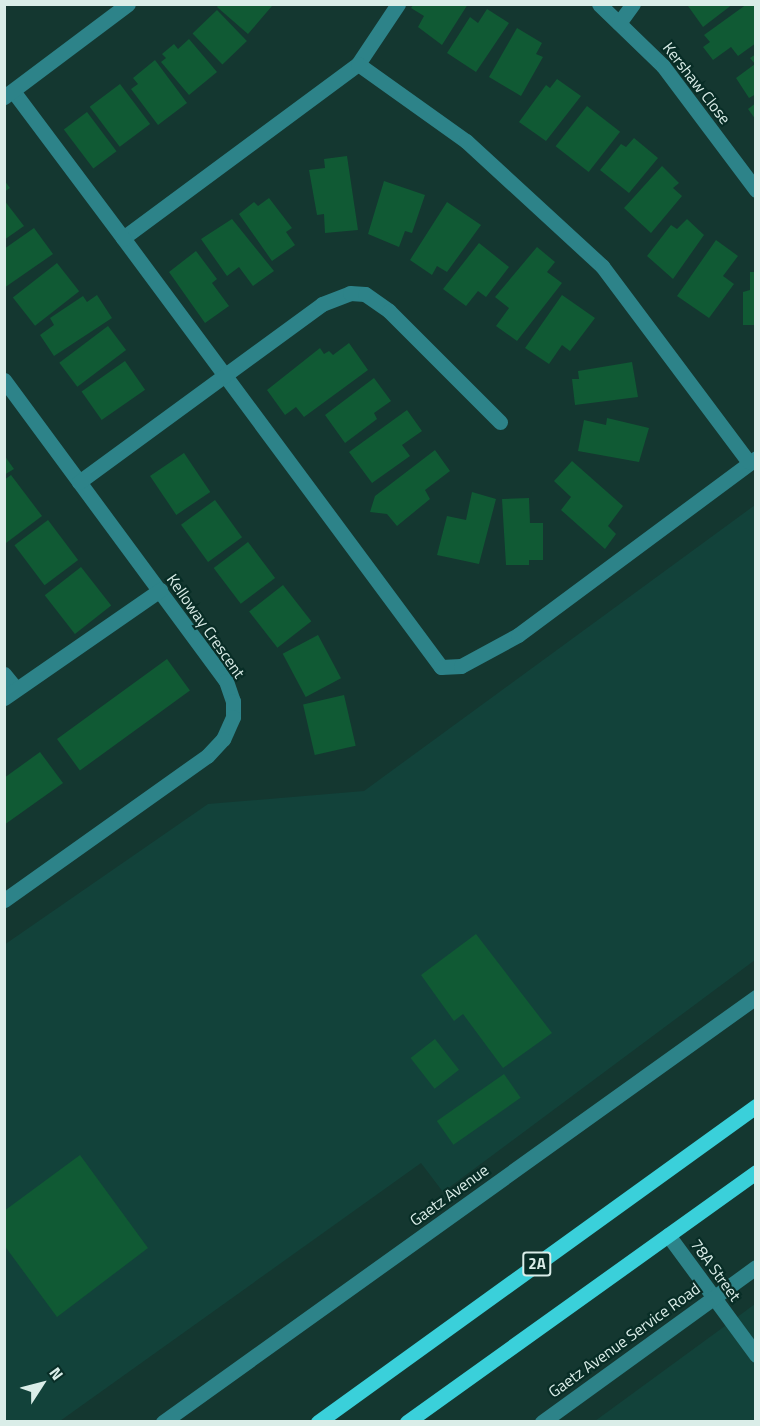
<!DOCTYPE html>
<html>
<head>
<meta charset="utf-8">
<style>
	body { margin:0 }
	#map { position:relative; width:760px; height:1426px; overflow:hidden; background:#143730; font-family:"Titillium Web",sans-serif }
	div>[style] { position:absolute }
	.built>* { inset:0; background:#12423a }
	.building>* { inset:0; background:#105a34; transform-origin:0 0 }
	.minor>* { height:15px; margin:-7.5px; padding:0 7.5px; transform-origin:7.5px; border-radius:7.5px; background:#2d8389 }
	.major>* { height:15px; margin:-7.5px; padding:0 7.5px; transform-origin:7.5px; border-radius:7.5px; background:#3ad0da }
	span { translate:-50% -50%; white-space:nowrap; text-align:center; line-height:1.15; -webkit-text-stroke:4.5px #082d26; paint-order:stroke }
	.shield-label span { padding:2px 4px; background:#082d26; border:2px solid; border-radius:4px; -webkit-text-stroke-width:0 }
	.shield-label { font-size:15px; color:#daede8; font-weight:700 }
	.street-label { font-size:16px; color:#daede8 }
	.frame { position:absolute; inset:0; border:6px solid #daede8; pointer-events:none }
	.north { position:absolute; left:12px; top:1354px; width:60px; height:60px; -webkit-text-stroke:4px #082d26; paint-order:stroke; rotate:54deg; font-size:16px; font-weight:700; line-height:24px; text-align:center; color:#daede8 }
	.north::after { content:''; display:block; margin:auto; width:21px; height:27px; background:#daede8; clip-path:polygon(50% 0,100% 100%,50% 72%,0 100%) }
</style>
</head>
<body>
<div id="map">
	<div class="built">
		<i style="clip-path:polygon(755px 505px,755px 960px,443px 1192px,421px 1163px,60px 1421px,5px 1421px,4px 945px,208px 804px,364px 791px)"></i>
		<i style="clip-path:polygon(755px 1304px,755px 1421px,595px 1421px)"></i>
	</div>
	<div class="building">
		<i style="clip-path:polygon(219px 4px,270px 4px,272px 6px,248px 34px,217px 7px)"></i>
		<i style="clip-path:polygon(414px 4px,468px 4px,442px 45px,418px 27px,424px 16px,411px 8px)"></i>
		<i style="clip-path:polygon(733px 4px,703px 27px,688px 6px,690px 4px)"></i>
		<i style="clip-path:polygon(747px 4px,756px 4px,756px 43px,738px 56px,731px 47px,713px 60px,703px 47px,710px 42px,704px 35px)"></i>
		<i style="clip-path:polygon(487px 9px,509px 23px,476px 72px,447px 53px,470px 17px,478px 23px)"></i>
		<i style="left:217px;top:10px;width:43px;height:34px;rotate:46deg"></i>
		<i style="clip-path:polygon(517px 28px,542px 43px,536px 54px,543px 57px,521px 96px,489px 77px)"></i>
		<i style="clip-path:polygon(189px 39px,217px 72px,189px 95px,161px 62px,166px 58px,162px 54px,174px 44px,178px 49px)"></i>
		<i style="clip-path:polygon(756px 54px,756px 94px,749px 98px,736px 78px,755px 64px,750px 58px)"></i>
		<i style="clip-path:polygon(155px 60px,187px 103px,158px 125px,131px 89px,138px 84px,133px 78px)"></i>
		<i style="clip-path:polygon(557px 79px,581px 96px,546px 141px,519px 122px,546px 85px,550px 88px)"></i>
		<i style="left:120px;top:84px;width:50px;height:38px;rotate:53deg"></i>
		<i style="clip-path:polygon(756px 103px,756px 120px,748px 109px)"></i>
		<i style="left:587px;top:106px;width:42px;height:51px;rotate:38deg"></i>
		<i style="left:87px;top:112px;width:49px;height:29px;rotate:53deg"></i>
		<i style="clip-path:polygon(634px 138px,658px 158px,629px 193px,600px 170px,621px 144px,626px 147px)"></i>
		<i style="clip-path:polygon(347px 156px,358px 230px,325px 233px,324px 214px,317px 215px,309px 170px,325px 168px,324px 159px)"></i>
		<i style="clip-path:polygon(662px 166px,679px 183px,673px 188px,682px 196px,651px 233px,624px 208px)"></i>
		<i style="clip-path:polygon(4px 180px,10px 188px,4px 192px)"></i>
		<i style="clip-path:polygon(384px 181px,425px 195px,412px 233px,405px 231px,399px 247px,368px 234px)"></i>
		<i style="clip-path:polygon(269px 198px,292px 228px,286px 232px,295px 245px,272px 261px,239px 214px,254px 202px,258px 206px)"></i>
		<i style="clip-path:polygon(4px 200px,24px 226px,4px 240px)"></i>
		<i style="clip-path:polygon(447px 202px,481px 225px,447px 272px,437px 266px,432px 275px,410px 260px)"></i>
		<i style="clip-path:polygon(232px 219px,274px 271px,253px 286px,239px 267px,227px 276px,201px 239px)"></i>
		<i style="clip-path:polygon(687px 219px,704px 235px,673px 279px,647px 256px,671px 225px,677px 229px)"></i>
		<i style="clip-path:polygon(34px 228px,53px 254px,4px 288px,4px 249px)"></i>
		<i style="clip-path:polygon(716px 240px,738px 256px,723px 276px,734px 284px,709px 318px,677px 296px)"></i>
		<i style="clip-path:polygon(479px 243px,509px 267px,486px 297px,478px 291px,466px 306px,443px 289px)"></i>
		<i style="clip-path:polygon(537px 247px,555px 262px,547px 272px,562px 283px,517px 341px,496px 326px,509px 308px,495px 297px)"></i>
		<i style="clip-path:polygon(196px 251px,217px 279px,212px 283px,229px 306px,205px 323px,169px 272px)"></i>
		<i style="left:57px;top:263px;width:36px;height:56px;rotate:52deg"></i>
		<i style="clip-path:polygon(750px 272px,756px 272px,756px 325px,743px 325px,743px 292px,750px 290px)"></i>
		<i style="clip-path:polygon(97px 295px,112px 318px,54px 356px,40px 335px,54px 325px,50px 318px,83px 296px,87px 302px)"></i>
		<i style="clip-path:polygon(562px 295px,595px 318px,570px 351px,562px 345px,549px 364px,525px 348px)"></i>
		<i style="left:108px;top:326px;width:30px;height:61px;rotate:53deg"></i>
		<i style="clip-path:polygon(349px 343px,368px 370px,304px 417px,296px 407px,285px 415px,267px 390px,320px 348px,324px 354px,329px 351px,333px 355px)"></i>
		<i style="left:125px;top:361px;width:35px;height:53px;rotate:55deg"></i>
		<i style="clip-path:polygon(632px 362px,638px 397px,575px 405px,572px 379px,579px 379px,578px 371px)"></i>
		<i style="clip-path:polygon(374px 378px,391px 401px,374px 413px,377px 419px,345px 443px,325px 415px)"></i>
		<i style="clip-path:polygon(407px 410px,422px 431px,402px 445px,410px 456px,372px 483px,349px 452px)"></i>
		<i style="clip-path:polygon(607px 418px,649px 428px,639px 462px,578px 451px,584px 420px,606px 425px)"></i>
		<i style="clip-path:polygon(435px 450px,450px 471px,425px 490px,430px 499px,397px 526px,387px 514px,370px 512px,375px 496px)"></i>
		<i style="left:184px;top:453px;width:47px;height:41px;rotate:56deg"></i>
		<i style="clip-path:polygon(4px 455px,14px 469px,4px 475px)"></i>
		<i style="clip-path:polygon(572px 461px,623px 506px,608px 526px,616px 534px,605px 549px,561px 510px,571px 497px,554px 481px)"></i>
		<i style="clip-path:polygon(11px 475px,42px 516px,6px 543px,4px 480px)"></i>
		<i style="clip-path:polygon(472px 492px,496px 499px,479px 564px,437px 555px,447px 516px,466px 520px)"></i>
		<i style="clip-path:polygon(529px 498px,530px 523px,543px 523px,543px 560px,529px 560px,529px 565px,506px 565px,502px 499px)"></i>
		<i style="left:215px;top:500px;width:46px;height:42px;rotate:54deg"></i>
		<i style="left:48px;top:520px;width:50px;height:42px;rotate:53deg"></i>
		<i style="left:248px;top:542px;width:45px;height:43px;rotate:53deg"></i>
		<i style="left:81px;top:567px;width:49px;height:46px;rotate:52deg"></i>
		<i style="left:283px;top:585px;width:46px;height:43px;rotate:52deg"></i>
		<i style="left:318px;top:635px;width:49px;height:40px;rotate:62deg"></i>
		<i style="left:167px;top:659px;width:39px;height:136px;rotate:54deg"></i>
		<i style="left:344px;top:695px;width:52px;height:42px;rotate:77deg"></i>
		<i style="clip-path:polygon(40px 752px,63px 783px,4px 825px,4px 778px)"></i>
		<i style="clip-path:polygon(476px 934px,552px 1033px,503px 1068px,463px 1014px,454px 1021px,421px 975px)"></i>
		<i style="left:435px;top:1039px;width:39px;height:31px;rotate:52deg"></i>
		<i style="left:504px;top:1074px;width:29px;height:82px;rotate:55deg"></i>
		<i style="clip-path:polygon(80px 1155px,148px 1248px,57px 1317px,4px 1245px,4px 1211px)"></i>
	</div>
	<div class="minor">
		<i style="left:398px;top:4px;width:72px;rotate:123.7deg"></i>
		<i style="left:358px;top:64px;width:292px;rotate:143.5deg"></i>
		<i style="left:123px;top:238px;width:534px;rotate:53.45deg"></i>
		<i style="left:441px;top:667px;width:20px;rotate:-3deg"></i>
		<i style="left:461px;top:666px;width:65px;rotate:-28.5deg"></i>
		<i style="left:518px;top:635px;width:297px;rotate:-36.6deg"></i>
		<i style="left:599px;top:4px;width:89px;rotate:44.1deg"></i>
		<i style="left:663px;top:66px;width:155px;rotate:53.1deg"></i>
		<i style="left:619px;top:23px;width:24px;rotate:-54deg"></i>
		<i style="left:358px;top:64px;width:133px;rotate:35.5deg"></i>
		<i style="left:466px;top:141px;width:185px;rotate:42.6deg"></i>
		<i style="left:602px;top:266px;width:244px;rotate:53.2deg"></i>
		<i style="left:13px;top:91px;width:184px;rotate:53.2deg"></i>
		<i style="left:4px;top:97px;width:155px;rotate:-36.9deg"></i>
		<i style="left:4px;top:380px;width:374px;rotate:53.6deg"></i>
		<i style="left:226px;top:681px;width:21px;rotate:71deg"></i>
		<i style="left:233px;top:701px;width:16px;rotate:90deg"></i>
		<i style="left:233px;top:717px;width:24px;rotate:114deg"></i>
		<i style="left:223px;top:739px;width:23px;rotate:133deg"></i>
		<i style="left:207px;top:756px;width:249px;rotate:144.6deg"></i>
		<i style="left:79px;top:482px;width:301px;rotate:-36.2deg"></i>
		<i style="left:322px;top:304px;width:30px;rotate:-21deg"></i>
		<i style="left:350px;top:293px;width:15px;rotate:4deg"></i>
		<i style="left:365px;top:294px;width:29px;rotate:35deg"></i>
		<i style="left:389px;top:311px;width:157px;rotate:45deg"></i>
		<i style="left:4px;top:674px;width:19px;rotate:51deg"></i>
		<i style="left:4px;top:698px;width:190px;rotate:-34.7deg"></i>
		<i style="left:668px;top:1235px;width:149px;rotate:53.7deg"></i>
		<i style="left:163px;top:1422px;width:730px;rotate:-35.63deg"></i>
		<i style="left:542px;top:1422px;width:264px;rotate:-35.9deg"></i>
	</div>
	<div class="major">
		<i style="left:318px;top:1422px;width:540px;rotate:-35.81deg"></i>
		<i style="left:407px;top:1422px;width:429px;rotate:-35.6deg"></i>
	</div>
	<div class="shield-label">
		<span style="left:537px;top:1264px">2A</span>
	</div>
	<div class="street-label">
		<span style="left:697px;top:83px;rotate:52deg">Kershaw Close</span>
		<span style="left:206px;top:626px;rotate:55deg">Kelloway Crescent</span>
		<span style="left:449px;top:1195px;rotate:-36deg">Gaetz Avenue</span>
		<span style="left:716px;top:1270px;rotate:54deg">78A Street</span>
		<span style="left:624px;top:1340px;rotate:-36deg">Gaetz Avenue Service Road</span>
	</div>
	<div class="frame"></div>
	<div class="north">N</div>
</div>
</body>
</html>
